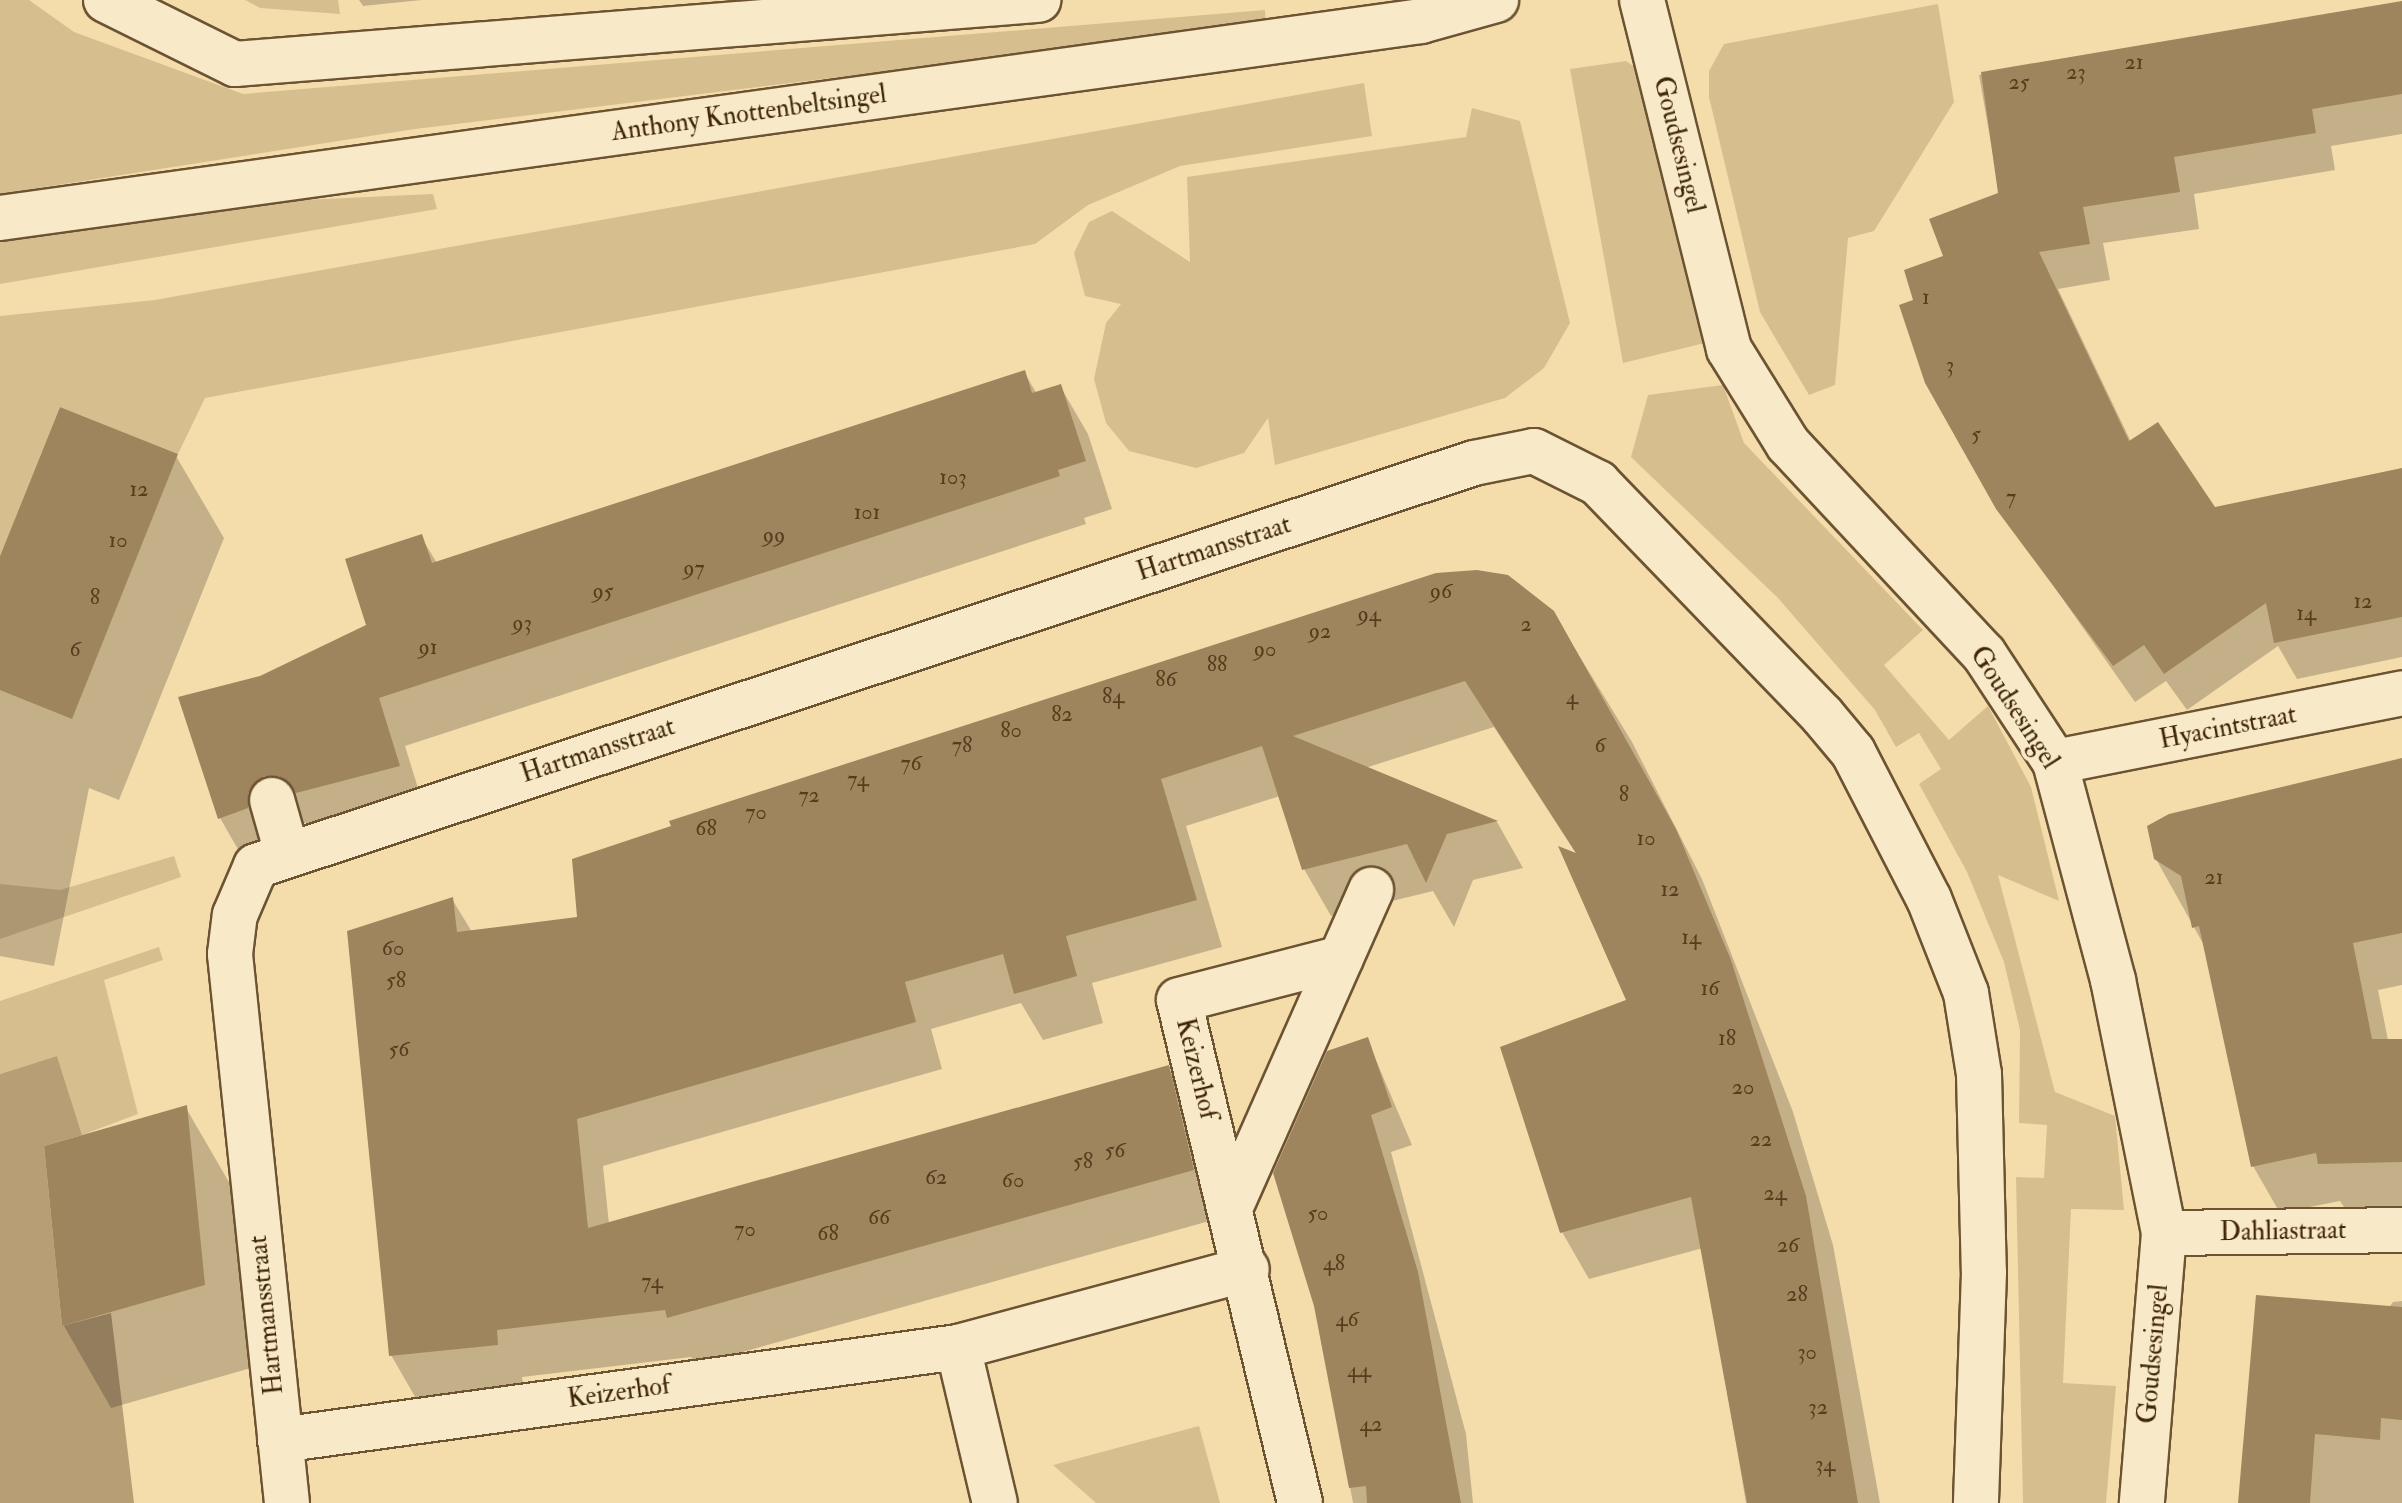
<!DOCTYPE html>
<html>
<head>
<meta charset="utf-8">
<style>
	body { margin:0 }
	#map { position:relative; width:2402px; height:1503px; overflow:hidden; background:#f5ddab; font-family:"IM FELL Double Pica",serif }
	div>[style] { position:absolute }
	.green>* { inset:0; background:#d6be8f }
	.water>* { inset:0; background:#b79e74 }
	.shadow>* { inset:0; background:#0003 }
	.building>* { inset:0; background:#9e855d }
	.roads { filter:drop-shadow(2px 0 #6c5332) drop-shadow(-2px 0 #6c5332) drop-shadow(0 2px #6c5332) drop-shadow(0 -2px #6c5332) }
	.minor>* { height:44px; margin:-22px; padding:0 22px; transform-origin:22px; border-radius:22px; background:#f8e9c8 }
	span { translate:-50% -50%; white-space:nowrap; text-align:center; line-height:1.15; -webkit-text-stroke:8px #f8e9c8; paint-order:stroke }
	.number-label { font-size:22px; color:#573d1e }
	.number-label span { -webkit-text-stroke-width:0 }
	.street-label { font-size:26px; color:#3f2509 }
</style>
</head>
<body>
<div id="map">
	<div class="green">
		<i style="clip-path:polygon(0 0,29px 0,74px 32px,243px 94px,1265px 10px,1266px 25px,415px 129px,0 194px)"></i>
		<i style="clip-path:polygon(245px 0,338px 0,340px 14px,260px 8px)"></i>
		<i style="clip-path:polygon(1938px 4px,1954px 102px,1874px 231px,1848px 238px,1835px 385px,1809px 395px,1760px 312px,1709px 97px,1709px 71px,1724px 44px)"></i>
		<i style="clip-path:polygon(1626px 61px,1656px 82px,1709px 342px,1623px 363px,1570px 69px)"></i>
		<i style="clip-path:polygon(1364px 83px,1372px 136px,1180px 166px,1088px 205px,1035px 244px,205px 398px,178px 454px,60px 407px,0 556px,0 316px,155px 300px)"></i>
		<i style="clip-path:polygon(1472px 108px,1520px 121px,1570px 323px,1544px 368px,1505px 398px,1275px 465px,1268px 418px,1244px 453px,1196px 468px,1129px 451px,1106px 423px,1094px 379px,1106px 323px,1121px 304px,1085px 296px,1074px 253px,1089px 222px,1112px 211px,1190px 262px,1187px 177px,1466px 137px)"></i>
		<i style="clip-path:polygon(433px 194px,437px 209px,0 284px,0 239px,196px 205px)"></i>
		<i style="clip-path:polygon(1723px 385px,1744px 443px,1923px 630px,1884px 665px,1949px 740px,1988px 706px,2031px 787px,2059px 901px,1998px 875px,2055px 1092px,2115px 1116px,2124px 1210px,2071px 1209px,2063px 1383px,2116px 1386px,2106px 1503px,2023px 1503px,2016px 1177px,2044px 1178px,2047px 1125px,2019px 1123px,2020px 1030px,2004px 962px,1967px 872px,1919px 784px,1941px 769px,1919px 733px,1896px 747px,1875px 710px,1778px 598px,1631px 457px,1648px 395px)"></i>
		<i style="clip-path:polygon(174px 856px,181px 877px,0 939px,0 884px,60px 890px)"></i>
		<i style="clip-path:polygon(159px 947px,163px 960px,104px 980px,138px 1114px,82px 1135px,57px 1056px,0 1074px,0 1001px)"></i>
		<i style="clip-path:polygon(1199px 1426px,1220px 1503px,1096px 1503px,1053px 1465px)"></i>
	</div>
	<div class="water">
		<i style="clip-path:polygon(57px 1056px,82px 1135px,44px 1146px,62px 1326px,111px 1313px,134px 1503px,0 1503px,0 1074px)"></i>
	</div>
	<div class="shadow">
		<i style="clip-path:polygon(359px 0,422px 0,363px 6px)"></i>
		<i style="clip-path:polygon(2402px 3px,2402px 134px,2331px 146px,2335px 170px,2194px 194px,2199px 229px,2103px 243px,2110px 280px,2058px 289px,2131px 442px,2214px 509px,2402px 470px,2402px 657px,2297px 679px,2278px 646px,2187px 710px,2166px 681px,2135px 702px,2003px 514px,1916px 301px,2000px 195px,1979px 75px)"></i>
		<i style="clip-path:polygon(1024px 372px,1037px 394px,1060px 386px,1088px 434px,1112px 509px,1084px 518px,1086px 524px,405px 746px,426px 814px,325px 840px,308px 823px,292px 823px,247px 865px,220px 818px,260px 678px,369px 626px,421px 537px,437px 563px)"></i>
		<i style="clip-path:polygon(176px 456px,224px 538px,119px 800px,89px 788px,54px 966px,0 956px,0 561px)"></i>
		<i style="clip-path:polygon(1553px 613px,1632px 742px,1702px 879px,1793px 1112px,1833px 1245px,1880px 1503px,1746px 1503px,1703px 1248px,1589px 1279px,1562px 1232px,1629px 1001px,1577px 855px,1494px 727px,1365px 768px,1497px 822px,1523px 868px,1473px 880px,1454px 927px,1433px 891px,1331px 916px,1304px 869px,1280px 796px,1186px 826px,1222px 947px,1092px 983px,1103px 1023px,1043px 1040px,1021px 1003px,931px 1029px,942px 1069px,603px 1166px,609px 1224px,1168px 1067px,1195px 1114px,1220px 1218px,696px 1365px,691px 1357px,522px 1377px,524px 1392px,418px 1402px,391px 1355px,452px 899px,472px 932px,580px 919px)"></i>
		<i style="clip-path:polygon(2402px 760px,2402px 985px,2378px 990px,2388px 1040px,2402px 1040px,2402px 1210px,2347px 1211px,2340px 1201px,2280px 1213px,2253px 1166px,2205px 947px,2156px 859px,2149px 827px)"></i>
		<i style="clip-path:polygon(1367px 1039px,1412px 1145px,1391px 1152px,1466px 1434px,1473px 1503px,1353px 1503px,1316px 1305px)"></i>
		<i style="clip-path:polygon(186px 1108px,233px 1189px,251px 1368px,111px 1408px,64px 1326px,46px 1147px)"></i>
		<i style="clip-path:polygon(2402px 1301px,2402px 1503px,2240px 1503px,2393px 1302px)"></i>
	</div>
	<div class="building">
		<i style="clip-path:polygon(2402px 1px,2402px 94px,2312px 109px,2316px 133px,2174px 157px,2180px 192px,2083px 207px,2090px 244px,2039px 252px,2129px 441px,2158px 422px,2215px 507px,2402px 468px,2402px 617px,2274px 643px,2266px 603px,2164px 674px,2144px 645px,2113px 666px,1996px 509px,1925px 383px,1899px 305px,1913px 300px,1904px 270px,1943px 256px,1929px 219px,1998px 193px,1981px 72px)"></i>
		<i style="clip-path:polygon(1025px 370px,1032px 393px,1061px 384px,1086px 461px,1058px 470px,1060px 476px,379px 698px,400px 766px,296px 793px,279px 776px,264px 776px,248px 793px,248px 808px,218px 819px,178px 697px,260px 676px,366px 625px,345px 559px,422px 534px,432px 563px)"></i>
		<i style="clip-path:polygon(60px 407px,178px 454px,72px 719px,0 690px,0 556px)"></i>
		<i style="clip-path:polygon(1477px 570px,1508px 575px,1554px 611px,1676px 829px,1731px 960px,1806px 1196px,1858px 1503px,1747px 1503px,1691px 1197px,1560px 1233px,1500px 1047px,1626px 1000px,1558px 846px,1576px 853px,1465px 681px,1293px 736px,1498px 821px,1447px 834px,1426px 883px,1407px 844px,1302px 870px,1262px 746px,1161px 779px,1197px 900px,1066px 936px,1077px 976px,1014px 994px,1003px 954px,905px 982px,916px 1022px,577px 1119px,588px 1228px,1169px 1065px,1194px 1170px,667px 1318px,665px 1310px,497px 1330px,498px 1345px,389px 1356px,347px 931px,453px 897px,457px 932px,577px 917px,572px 859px,671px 826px,669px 821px,1436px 573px)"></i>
		<i style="clip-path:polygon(2402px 758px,2402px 933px,2353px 943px,2372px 1039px,2402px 1039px,2402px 1162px,2318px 1164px,2316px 1153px,2251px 1167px,2199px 926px,2192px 928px,2181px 876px,2154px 859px,2147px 826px,2169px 814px)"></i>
		<i style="clip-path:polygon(1368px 1037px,1392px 1107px,1371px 1115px,1418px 1272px,1461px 1503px,1367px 1503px,1366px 1486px,1349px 1488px,1314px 1306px,1273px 1173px,1327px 1051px)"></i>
		<i style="clip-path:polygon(187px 1105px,205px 1285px,62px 1326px,44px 1146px)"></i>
		<i style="clip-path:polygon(2256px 1295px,2402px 1307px,2402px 1420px,2381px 1418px,2380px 1440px,2315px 1434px,2310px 1503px,2238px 1503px)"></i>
	</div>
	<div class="roads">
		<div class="minor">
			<i style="left:106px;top:0;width:144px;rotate:26.4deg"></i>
			<i style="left:235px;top:64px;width:806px;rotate:-4.56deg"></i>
			<i style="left:1642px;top:0;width:360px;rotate:76deg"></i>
			<i style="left:1729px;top:349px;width:112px;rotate:58.2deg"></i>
			<i style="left:1788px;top:444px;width:287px;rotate:47deg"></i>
			<i style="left:1984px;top:654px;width:129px;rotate:56.7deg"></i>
			<i style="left:2055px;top:762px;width:226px;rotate:75.1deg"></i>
			<i style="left:2113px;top:980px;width:258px;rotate:78.6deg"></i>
			<i style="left:2164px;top:1233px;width:271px;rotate:94.7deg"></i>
			<i style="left:0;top:218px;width:1435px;rotate:-7.89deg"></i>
			<i style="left:1421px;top:21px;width:78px;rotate:-15.6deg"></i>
			<i style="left:2055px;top:762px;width:354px;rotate:-11.2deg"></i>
			<i style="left:272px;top:800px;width:55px;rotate:74.2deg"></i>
			<i style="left:1231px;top:1206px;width:346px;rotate:-66.1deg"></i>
			<i style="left:2164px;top:1233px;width:238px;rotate:-0.7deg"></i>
			<i style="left:958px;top:1347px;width:160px;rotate:76.7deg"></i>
			<i style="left:280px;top:1440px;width:684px;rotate:-7.81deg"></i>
			<i style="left:958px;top:1347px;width:299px;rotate:-15.1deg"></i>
			<i style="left:287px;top:1503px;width:552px;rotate:-95.93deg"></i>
			<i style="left:230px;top:954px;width:39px;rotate:-83deg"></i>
			<i style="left:235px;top:915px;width:53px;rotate:-66.8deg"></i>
			<i style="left:256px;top:866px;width:1283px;rotate:-18.31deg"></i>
			<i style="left:1474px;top:463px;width:61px;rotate:-11.3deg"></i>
			<i style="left:1534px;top:451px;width:72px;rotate:26.6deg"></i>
			<i style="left:1598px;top:483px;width:322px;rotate:46deg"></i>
			<i style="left:1822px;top:715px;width:48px;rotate:50deg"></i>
			<i style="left:1853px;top:752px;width:165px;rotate:62.7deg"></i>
			<i style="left:1929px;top:899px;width:101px;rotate:68.5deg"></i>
			<i style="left:1966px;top:993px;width:82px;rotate:80.9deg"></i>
			<i style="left:1979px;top:1074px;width:198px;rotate:88.6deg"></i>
			<i style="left:1984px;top:1272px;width:231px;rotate:92deg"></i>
			<i style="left:1300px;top:1503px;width:517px;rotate:-103.53deg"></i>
			<i style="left:1179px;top:1000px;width:167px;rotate:-14.5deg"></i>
		</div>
	</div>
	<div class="number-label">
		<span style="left:2134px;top:63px">21</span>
		<span style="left:2076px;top:73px">23</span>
		<span style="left:2019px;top:83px">25</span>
		<span style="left:1926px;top:298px">1</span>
		<span style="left:1950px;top:366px">3</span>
		<span style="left:1976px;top:435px">5</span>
		<span style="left:953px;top:478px">103</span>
		<span style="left:139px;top:490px">12</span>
		<span style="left:2011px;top:498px">7</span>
		<span style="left:867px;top:513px">101</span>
		<span style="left:774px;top:536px">99</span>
		<span style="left:118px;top:541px">10</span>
		<span style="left:694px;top:569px">97</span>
		<span style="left:603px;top:592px">95</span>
		<span style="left:1441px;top:592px">96</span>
		<span style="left:95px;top:598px">8</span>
		<span style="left:2363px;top:602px">12</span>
		<span style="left:2306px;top:614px">14</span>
		<span style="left:1369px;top:615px">94</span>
		<span style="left:522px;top:624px">93</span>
		<span style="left:1526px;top:625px">2</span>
		<span style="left:1320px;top:632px">92</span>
		<span style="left:428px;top:648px">91</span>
		<span style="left:75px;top:650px">6</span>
		<span style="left:1265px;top:650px">90</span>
		<span style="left:1217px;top:665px">88</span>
		<span style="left:1166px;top:680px">86</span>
		<span style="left:1113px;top:697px">84</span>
		<span style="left:1572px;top:698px">4</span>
		<span style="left:1062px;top:715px">82</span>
		<span style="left:1011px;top:731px">80</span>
		<span style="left:962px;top:746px">78</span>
		<span style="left:1600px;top:746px">6</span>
		<span style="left:911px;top:764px">76</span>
		<span style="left:858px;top:780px">74</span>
		<span style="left:1624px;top:795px">8</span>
		<span style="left:809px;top:796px">72</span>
		<span style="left:756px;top:813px">70</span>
		<span style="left:706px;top:829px">68</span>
		<span style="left:1646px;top:839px">10</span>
		<span style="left:2214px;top:878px">21</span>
		<span style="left:1670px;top:890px">12</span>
		<span style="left:1691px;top:938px">14</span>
		<span style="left:393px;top:949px">60</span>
		<span style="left:396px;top:981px">58</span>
		<span style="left:1710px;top:989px">16</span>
		<span style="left:1727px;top:1039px">18</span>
		<span style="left:399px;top:1050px">56</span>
		<span style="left:1743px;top:1088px">20</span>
		<span style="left:1761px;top:1140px">22</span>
		<span style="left:1115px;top:1151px">56</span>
		<span style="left:1083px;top:1162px">58</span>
		<span style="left:936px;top:1178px">62</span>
		<span style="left:1013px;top:1181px">60</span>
		<span style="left:1775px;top:1194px">24</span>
		<span style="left:1318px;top:1214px">50</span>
		<span style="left:879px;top:1218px">66</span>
		<span style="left:745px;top:1230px">70</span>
		<span style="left:828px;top:1234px">68</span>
		<span style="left:1788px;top:1246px">26</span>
		<span style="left:1334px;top:1264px">48</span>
		<span style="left:652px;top:1282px">74</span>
		<span style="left:1797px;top:1295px">28</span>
		<span style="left:1347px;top:1320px">46</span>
		<span style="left:1807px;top:1353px">30</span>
		<span style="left:1359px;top:1371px">44</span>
		<span style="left:1818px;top:1408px">32</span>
		<span style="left:1371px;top:1425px">42</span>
		<span style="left:1825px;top:1465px">34</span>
	</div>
	<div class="street-label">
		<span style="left:749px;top:114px;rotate:-8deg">Anthony Knottenbeltsingel</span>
		<span style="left:1678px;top:145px;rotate:76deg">Goudsesingel</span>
		<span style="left:1214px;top:549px;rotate:-18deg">Hartmansstraat</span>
		<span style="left:2014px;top:708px;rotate:57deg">Goudsesingel</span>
		<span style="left:2228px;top:728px;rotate:-11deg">Hyacintstraat</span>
		<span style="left:598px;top:751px;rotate:-18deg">Hartmansstraat</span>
		<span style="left:1196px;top:1069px;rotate:76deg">Keizerhof</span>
		<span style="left:2283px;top:1232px;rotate:-1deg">Dahliastraat</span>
		<span style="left:267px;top:1315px;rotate:-96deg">Hartmansstraat</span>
		<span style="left:2154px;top:1354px;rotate:-85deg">Goudsesingel</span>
		<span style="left:619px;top:1393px;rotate:-8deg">Keizerhof</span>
	</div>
</div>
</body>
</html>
